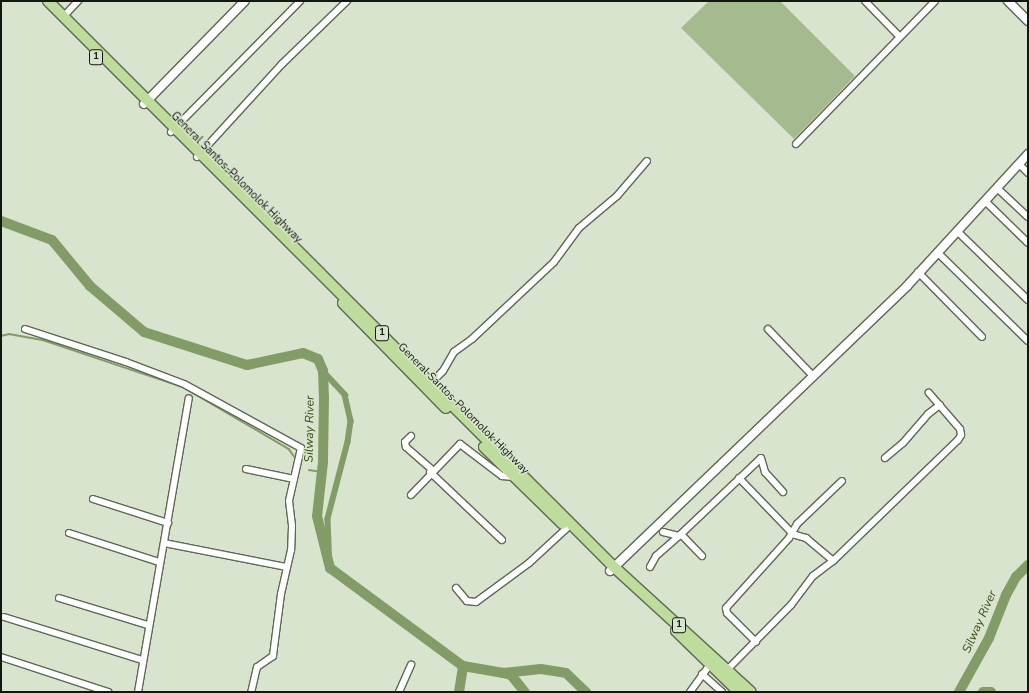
<!DOCTYPE html>
<html>
<head>
<meta charset="utf-8">
<style>
	body { margin:0 }
	#map { position:relative; width:1029px; height:693px; overflow:hidden; background:#d9e4ce; font-family:"Nunito Sans",sans-serif }
	div>[style] { position:absolute }
	.green>* { inset:0; background:#a5ba8f }
	.stream>* { height:1.5px; margin:-0.75px; padding:0 0.75px; transform-origin:0.75px; border-radius:0.75px; background:#839c67 }
	.canal>* { height:5.5px; margin:-2.75px; padding:0 2.75px; transform-origin:2.75px; border-radius:2.75px; background:#839c67 }
	.river>* { height:10px; margin:-5px; padding:0 5px; transform-origin:5px; border-radius:5px; background:#839c67 }
	.roads { filter:drop-shadow(1px 0 #5f6855) drop-shadow(-1px 0 #5f6855) drop-shadow(0 1px #5f6855) drop-shadow(0 -1px #5f6855) }
	.minor>* { height:6px; margin:-3px; padding:0 3px; transform-origin:3px; border-radius:3px; background:#fff }
	.tertiary>* { height:8px; margin:-4px; padding:0 4px; transform-origin:4px; border-radius:4px; background:#fff }
	.trunk>* { height:10px; margin:-5px; padding:0 5px; transform-origin:5px; border-radius:5px; background:#bedc9c }
	span { translate:-50% -50%; white-space:nowrap; text-align:center; line-height:1.15; -webkit-text-stroke:3px #d9e4ce; paint-order:stroke }
	.shield-label span { padding:1px 3px; background:#d9e4ce; border:1px solid; border-radius:3px; -webkit-text-stroke-width:0 }
	.shield-label { font-size:10px; color:#13170f; font-weight:700 }
	.street-label { font-size:11px; color:#13170f }
	.water-label { font-size:12px; color:#32490f; font-style:italic }
	.frame { position:absolute; inset:0; border:2px solid #13170f; pointer-events:none }
</style>
</head>
<body>
<div id="map">
	<div class="green">
		<i style="clip-path:polygon(709px 1px,780px 1px,855px 76px,794px 139px,681px 28px)"></i>
	</div>
	<div class="stream">
		<i style="left:1px;top:336px;width:8px;rotate:-14deg"></i>
		<i style="left:9px;top:334px;width:35px;rotate:10deg"></i>
		<i style="left:43px;top:340px;width:148px;rotate:18.6deg"></i>
		<i style="left:183px;top:387px;width:123px;rotate:30.3deg"></i>
		<i style="left:289px;top:449px;width:9px;rotate:54deg"></i>
		<i style="left:309px;top:470px;width:13px;rotate:9deg"></i>
	</div>
	<div class="canal">
		<i style="left:323px;top:371px;width:33px;rotate:47deg"></i>
		<i style="left:345px;top:395px;width:27px;rotate:77deg"></i>
		<i style="left:351px;top:421px;width:21px;rotate:98deg"></i>
		<i style="left:348px;top:442px;width:80px;rotate:104.6deg"></i>
		<i style="left:328px;top:519px;width:49px;rotate:87.7deg"></i>
	</div>
	<div class="river">
		<i style="left:1px;top:221px;width:54px;rotate:20.4deg"></i>
		<i style="left:52px;top:240px;width:60px;rotate:50.4deg"></i>
		<i style="left:90px;top:286px;width:71px;rotate:40.4deg"></i>
		<i style="left:144px;top:332px;width:108px;rotate:17.8deg"></i>
		<i style="left:247px;top:365px;width:57px;rotate:-12.1deg"></i>
		<i style="left:303px;top:353px;width:16px;rotate:22deg"></i>
		<i style="left:318px;top:359px;width:13px;rotate:67deg"></i>
		<i style="left:323px;top:371px;width:26px;rotate:88deg"></i>
		<i style="left:324px;top:397px;width:65px;rotate:90.9deg"></i>
		<i style="left:323px;top:462px;width:54px;rotate:96.3deg"></i>
		<i style="left:317px;top:516px;width:54px;rotate:76deg"></i>
		<i style="left:330px;top:568px;width:165px;rotate:36.4deg"></i>
		<i style="left:463px;top:666px;width:41px;rotate:9.9deg"></i>
		<i style="left:503px;top:673px;width:38px;rotate:-6deg"></i>
		<i style="left:541px;top:669px;width:25px;rotate:9deg"></i>
		<i style="left:566px;top:673px;width:28px;rotate:44deg"></i>
		<i style="left:503px;top:673px;width:8px;rotate:14deg"></i>
		<i style="left:511px;top:675px;width:22px;rotate:51deg"></i>
		<i style="left:459px;top:692px;width:26px;rotate:-81deg"></i>
		<i style="left:959px;top:692px;width:62px;rotate:-60.9deg"></i>
		<i style="left:989px;top:638px;width:46px;rotate:-68.4deg"></i>
		<i style="left:1006px;top:595px;width:21px;rotate:-61deg"></i>
		<i style="left:1016px;top:577px;width:17px;rotate:-45deg"></i>
		<i style="left:983px;top:692px;width:8px"></i>
	</div>
	<div class="roads">
		<div class="minor">
			<i style="left:865px;top:1px;width:49px;rotate:45.8deg"></i>
			<i style="left:64px;top:16px;width:21px;rotate:-47deg"></i>
			<i style="left:171px;top:132px;width:184px;rotate:-45.4deg"></i>
			<i style="left:796px;top:144px;width:199px;rotate:-45.8deg"></i>
			<i style="left:197px;top:157px;width:126px;rotate:-47.6deg"></i>
			<i style="left:282px;top:64px;width:91px;rotate:-44.1deg"></i>
			<i style="left:1019px;top:164px;width:13px;rotate:45deg"></i>
			<i style="left:997px;top:188px;width:42px;rotate:43.1deg"></i>
			<i style="left:985px;top:201px;width:60px;rotate:44.3deg"></i>
			<i style="left:957px;top:231px;width:99px;rotate:44.2deg"></i>
			<i style="left:937px;top:252px;width:127px;rotate:44.4deg"></i>
			<i style="left:918px;top:272px;width:91px;rotate:45.4deg"></i>
			<i style="left:25px;top:329px;width:106px;rotate:18.1deg"></i>
			<i style="left:126px;top:362px;width:62px;rotate:20.8deg"></i>
			<i style="left:184px;top:384px;width:133px;rotate:28.7deg"></i>
			<i style="left:301px;top:448px;width:54px;rotate:102.8deg"></i>
			<i style="left:289px;top:501px;width:25px;rotate:83deg"></i>
			<i style="left:292px;top:526px;width:24px;rotate:92deg"></i>
			<i style="left:291px;top:550px;width:45px;rotate:102.8deg"></i>
			<i style="left:281px;top:594px;width:63px;rotate:97.4deg"></i>
			<i style="left:273px;top:656px;width:19px;rotate:145deg"></i>
			<i style="left:257px;top:667px;width:26px;rotate:103deg"></i>
			<i style="left:768px;top:329px;width:65px;rotate:46.2deg"></i>
			<i style="left:431px;top:383px;width:17px;rotate:-45deg"></i>
			<i style="left:443px;top:371px;width:22px;rotate:-60deg"></i>
			<i style="left:454px;top:352px;width:22px;rotate:-36deg"></i>
			<i style="left:472px;top:339px;width:112px;rotate:-43.2deg"></i>
			<i style="left:554px;top:262px;width:42px;rotate:-53.7deg"></i>
			<i style="left:579px;top:228px;width:50px;rotate:-40.1deg"></i>
			<i style="left:617px;top:196px;width:46px;rotate:-49.4deg"></i>
			<i style="left:411px;top:436px;width:8px;rotate:135deg"></i>
			<i style="left:405px;top:442px;width:5px;rotate:79deg"></i>
			<i style="left:406px;top:447px;width:35px;rotate:41deg"></i>
			<i style="left:885px;top:458px;width:23px;rotate:-40deg"></i>
			<i style="left:903px;top:443px;width:38px;rotate:-49deg"></i>
			<i style="left:928px;top:414px;width:15px;rotate:-37deg"></i>
			<i style="left:246px;top:469px;width:49px;rotate:11.8deg"></i>
			<i style="left:430px;top:472px;width:99px;rotate:43.4deg"></i>
			<i style="left:739px;top:478px;width:76px;rotate:46.1deg"></i>
			<i style="left:411px;top:495px;width:71px;rotate:-46.1deg"></i>
			<i style="left:460px;top:444px;width:53px;rotate:37.3deg"></i>
			<i style="left:502px;top:476px;width:12px;rotate:5deg"></i>
			<i style="left:93px;top:499px;width:79px;rotate:17.7deg"></i>
			<i style="left:663px;top:532px;width:16px;rotate:14deg"></i>
			<i style="left:69px;top:533px;width:95px;rotate:17.9deg"></i>
			<i style="left:792px;top:534px;width:15px;rotate:16deg"></i>
			<i style="left:806px;top:538px;width:35px;rotate:40deg"></i>
			<i style="left:164px;top:543px;width:124px;rotate:11.1deg"></i>
			<i style="left:702px;top:556px;width:30px;rotate:-134deg"></i>
			<i style="left:681px;top:534px;width:110px;rotate:-43.5deg"></i>
			<i style="left:761px;top:458px;width:15px;rotate:74deg"></i>
			<i style="left:765px;top:472px;width:27px;rotate:48deg"></i>
			<i style="left:650px;top:567px;width:13px;rotate:-61deg"></i>
			<i style="left:656px;top:556px;width:33px;rotate:-41deg"></i>
			<i style="left:456px;top:588px;width:17px;rotate:50deg"></i>
			<i style="left:467px;top:601px;width:9px;rotate:6deg"></i>
			<i style="left:476px;top:602px;width:66px;rotate:-36.3deg"></i>
			<i style="left:529px;top:563px;width:52px;rotate:-42.6deg"></i>
			<i style="left:59px;top:598px;width:93px;rotate:16.9deg"></i>
			<i style="left:4px;top:617px;width:145px;rotate:17.3deg"></i>
			<i style="left:756px;top:642px;width:41px;rotate:-135deg"></i>
			<i style="left:727px;top:613px;width:5px;rotate:-101deg"></i>
			<i style="left:726px;top:608px;width:94px;rotate:-48deg"></i>
			<i style="left:789px;top:538px;width:16px;rotate:-60deg"></i>
			<i style="left:797px;top:524px;width:62px;rotate:-43.7deg"></i>
			<i style="left:1px;top:657px;width:113px;rotate:18.1deg"></i>
			<i style="left:728px;top:669px;width:90px;rotate:-45.5deg"></i>
			<i style="left:791px;top:605px;width:36px;rotate:-53deg"></i>
			<i style="left:813px;top:576px;width:25px;rotate:-37deg"></i>
			<i style="left:833px;top:561px;width:174px;rotate:-44.1deg"></i>
			<i style="left:958px;top:440px;width:6px;rotate:-59deg"></i>
			<i style="left:961px;top:435px;width:6px;rotate:-99deg"></i>
			<i style="left:960px;top:429px;width:48px;rotate:-130.7deg"></i>
			<i style="left:702px;top:674px;width:27px;rotate:42deg"></i>
			<i style="left:138px;top:692px;width:298px;rotate:-80.2deg"></i>
			<i style="left:399px;top:692px;width:30px;rotate:-66deg"></i>
			<i style="left:690px;top:692px;width:34px;rotate:-54deg"></i>
		</div>
		<div class="tertiary">
			<i style="left:1008px;top:1px;width:28px;rotate:45deg"></i>
			<i style="left:144px;top:104px;width:144px;rotate:-45.6deg"></i>
			<i style="left:610px;top:571px;width:412px;rotate:-43.8deg"></i>
			<i style="left:907px;top:286px;width:179px;rotate:-47.5deg"></i>
		</div>
		<div class="trunk">
			<i style="left:48px;top:1px;width:800px;rotate:45deg"></i>
			<i style="left:614px;top:567px;width:185px;rotate:42.4deg"></i>
			<i style="left:343px;top:303px;width:147px;rotate:45.6deg"></i>
			<i style="left:484px;top:447px;width:110px;rotate:44.3deg"></i>
			<i style="left:676px;top:631px;width:88px;rotate:44.1deg"></i>
		</div>
	</div>
	<div class="shield-label">
		<span style="left:96px;top:57px">1</span>
		<span style="left:382px;top:333px">1</span>
		<span style="left:679px;top:625px">1</span>
	</div>
	<div class="street-label">
		<span style="left:236px;top:178px;rotate:45deg">General Santos-Polomolok Highway</span>
		<span style="left:463px;top:409px;rotate:45deg">General Santos-Polomolok Highway</span>
	</div>
	<div class="water-label">
		<span style="left:310px;top:429px;rotate:-89deg">Silway River</span>
		<span style="left:980px;top:622px;rotate:-66deg">Silway River</span>
	</div>
	<div class="frame"></div>
</div>
</body>
</html>
